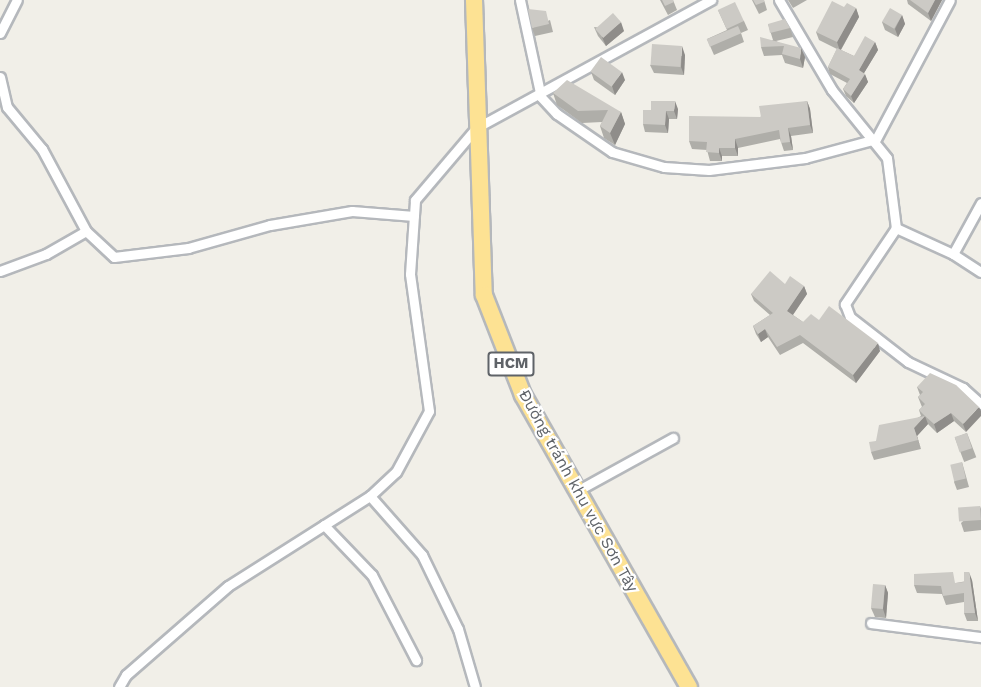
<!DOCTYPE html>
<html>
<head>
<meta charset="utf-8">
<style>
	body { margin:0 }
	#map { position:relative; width:981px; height:687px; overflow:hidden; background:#f1efe8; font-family:"Work Sans",sans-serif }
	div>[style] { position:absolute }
	.roads { filter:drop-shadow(2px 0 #b5b8bc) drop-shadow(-2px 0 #b5b8bc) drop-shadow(0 2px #b5b8bc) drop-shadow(0 -2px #b5b8bc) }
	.street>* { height:9px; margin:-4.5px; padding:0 4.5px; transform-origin:4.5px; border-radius:4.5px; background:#fff }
	.highway>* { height:16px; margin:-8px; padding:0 8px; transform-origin:8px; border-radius:8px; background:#fde293 }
	.wall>* { inset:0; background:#afaea9; transform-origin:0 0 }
	.shaded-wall>* { inset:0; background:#8f8d8a }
	.building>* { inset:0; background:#cccac5; transform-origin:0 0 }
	span { translate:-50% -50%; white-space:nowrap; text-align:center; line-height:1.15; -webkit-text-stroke:4.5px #fff; paint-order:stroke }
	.shield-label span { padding:2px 4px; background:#fff; border:2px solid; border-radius:4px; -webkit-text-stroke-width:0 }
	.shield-label { font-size:15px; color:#5f6368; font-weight:700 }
	.street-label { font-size:16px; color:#5f6368 }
</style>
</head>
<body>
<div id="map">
	<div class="roads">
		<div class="street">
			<i style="left:520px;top:0;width:99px;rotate:77.8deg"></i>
			<i style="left:541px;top:97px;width:23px;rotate:47deg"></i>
			<i style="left:557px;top:114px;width:67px;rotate:34.6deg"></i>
			<i style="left:612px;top:152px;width:54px;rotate:16.1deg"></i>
			<i style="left:664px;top:167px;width:45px;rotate:3.8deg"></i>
			<i style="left:709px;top:170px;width:97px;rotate:-7.1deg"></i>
			<i style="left:805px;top:158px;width:73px;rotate:-15deg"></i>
			<i style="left:876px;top:139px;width:157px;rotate:-62deg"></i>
			<i style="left:779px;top:0;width:104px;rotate:59.5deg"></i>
			<i style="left:832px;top:90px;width:87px;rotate:51deg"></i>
			<i style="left:887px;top:158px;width:71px;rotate:82.7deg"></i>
			<i style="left:0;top:33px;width:37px;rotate:-63deg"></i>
			<i style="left:0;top:77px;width:31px;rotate:77deg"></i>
			<i style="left:7px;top:107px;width:55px;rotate:50.2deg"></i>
			<i style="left:42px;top:149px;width:93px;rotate:61.8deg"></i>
			<i style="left:86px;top:231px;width:38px;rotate:43deg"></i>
			<i style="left:114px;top:257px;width:75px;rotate:-6.9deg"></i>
			<i style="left:188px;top:248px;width:85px;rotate:-15.7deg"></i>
			<i style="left:270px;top:225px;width:83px;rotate:-9.7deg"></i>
			<i style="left:352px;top:211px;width:62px;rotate:4.6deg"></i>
			<i style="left:981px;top:203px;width:58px;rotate:118.8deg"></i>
			<i style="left:953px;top:254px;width:63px;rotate:-155.5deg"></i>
			<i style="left:896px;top:228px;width:92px;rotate:123.9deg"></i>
			<i style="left:845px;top:304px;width:14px;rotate:69deg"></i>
			<i style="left:850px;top:317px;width:73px;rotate:37.8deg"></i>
			<i style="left:908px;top:362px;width:61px;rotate:25.3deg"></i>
			<i style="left:963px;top:388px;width:24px;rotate:42deg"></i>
			<i style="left:953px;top:254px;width:33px;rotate:33deg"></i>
			<i style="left:0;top:271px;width:49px;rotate:-20.3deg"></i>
			<i style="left:46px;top:254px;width:46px;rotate:-29.9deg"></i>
			<i style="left:575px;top:492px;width:112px;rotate:-28.9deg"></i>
			<i style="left:370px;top:496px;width:79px;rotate:48.6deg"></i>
			<i style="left:422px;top:555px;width:82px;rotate:64.1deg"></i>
			<i style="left:458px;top:629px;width:60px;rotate:73.7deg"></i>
			<i style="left:324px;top:525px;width:69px;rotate:46.2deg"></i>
			<i style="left:372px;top:575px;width:96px;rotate:62.6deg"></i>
			<i style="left:871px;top:623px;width:111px;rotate:7.3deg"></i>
			<i style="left:119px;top:687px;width:14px;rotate:-60deg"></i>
			<i style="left:126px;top:675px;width:135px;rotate:-41.1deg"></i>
			<i style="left:228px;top:586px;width:168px;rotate:-32.4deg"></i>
			<i style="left:370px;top:496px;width:35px;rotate:-43deg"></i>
			<i style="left:396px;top:472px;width:69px;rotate:-61.6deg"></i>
			<i style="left:429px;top:411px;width:138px;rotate:-97.9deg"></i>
			<i style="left:410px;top:274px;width:74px;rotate:-86.1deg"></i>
			<i style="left:415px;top:200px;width:94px;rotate:-49.7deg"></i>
			<i style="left:476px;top:128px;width:268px;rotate:-28.6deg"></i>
		</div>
		<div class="highway">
			<i style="left:474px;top:0;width:295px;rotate:88.1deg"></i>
			<i style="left:484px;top:295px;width:107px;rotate:68.7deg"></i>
			<i style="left:523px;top:395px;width:336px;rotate:60.4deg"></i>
		</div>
	</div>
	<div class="wall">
		<i style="clip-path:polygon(660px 0,673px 0,677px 10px,668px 15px)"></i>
		<i style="clip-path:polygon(752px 0,764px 0,767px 10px,759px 14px)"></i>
		<i style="clip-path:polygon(788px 0,807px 0,793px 8px)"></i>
		<i style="clip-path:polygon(907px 0,942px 0,931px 21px,908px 4px)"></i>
		<i style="clip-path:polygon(844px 7px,856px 8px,859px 17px,841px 50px,854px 56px,875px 42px,878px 50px,864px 73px,868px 82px,854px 103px,846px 96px,843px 89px,847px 83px,830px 74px,828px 67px,837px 49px,819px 40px,816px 32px)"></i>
		<i style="clip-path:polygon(718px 10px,744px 21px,748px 30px,741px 33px,744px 42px,714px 55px,707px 39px,727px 30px)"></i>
		<i style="clip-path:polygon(902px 15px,905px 24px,898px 37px,885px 30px,882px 22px)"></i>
		<i style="clip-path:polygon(550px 20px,553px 32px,535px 36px,532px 28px)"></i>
		<i style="clip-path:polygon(768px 24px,790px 28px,793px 37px,776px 41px,805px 57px,803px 68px,785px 63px,782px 55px,764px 56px,761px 47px,773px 40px)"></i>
		<i style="clip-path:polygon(594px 27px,624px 31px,606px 46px,598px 36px)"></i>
		<i style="clip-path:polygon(685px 55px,684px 75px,654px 73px,650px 65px)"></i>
		<i style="clip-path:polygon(591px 72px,625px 80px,615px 95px,594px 80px)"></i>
		<i style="clip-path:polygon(553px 93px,621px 112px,625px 124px,615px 145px,604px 138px,600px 126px,602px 122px,582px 123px,557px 105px)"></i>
		<i style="clip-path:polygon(807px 101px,810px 109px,813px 133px,791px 136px,793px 150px,784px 151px,780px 139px,738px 148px,738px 156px,722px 156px,722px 161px,710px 161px,707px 150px,692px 149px,689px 141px)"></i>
		<i style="clip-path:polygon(678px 109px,677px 119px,669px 119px,668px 133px,645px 132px,643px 124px,651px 110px)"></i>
		<i style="clip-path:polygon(785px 284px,804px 286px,807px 294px,793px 315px,803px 322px,819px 320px,880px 351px,856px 383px,803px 343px,780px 355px,768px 337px,761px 342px,756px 334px,753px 326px,770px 315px,754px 301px,751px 294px)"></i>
		<i style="clip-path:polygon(956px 385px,966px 432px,954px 421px,937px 433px,928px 424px,917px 436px,921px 449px,874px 460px,871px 452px,876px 441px,921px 416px,919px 410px,922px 407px,918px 397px,920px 395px,917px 387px)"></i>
		<i style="left:967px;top:433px;width:26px;height:13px;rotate:69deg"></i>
		<i style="clip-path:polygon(962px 462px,969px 487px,957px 490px,954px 482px)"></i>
		<i style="clip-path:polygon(980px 506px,981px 509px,981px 530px,964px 532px,961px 523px)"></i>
		<i style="clip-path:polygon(972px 580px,978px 621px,967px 621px,964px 613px,964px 602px,946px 605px,942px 594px,917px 593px,914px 585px,956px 583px)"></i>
		<i style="clip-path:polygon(885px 585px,888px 593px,886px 618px,875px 617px,871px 608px)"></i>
	</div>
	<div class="shaded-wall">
		<i style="clip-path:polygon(935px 0,942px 0,931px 21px,928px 13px)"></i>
		<i style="clip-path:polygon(856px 8px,859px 17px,840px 51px,837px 42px)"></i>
		<i style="clip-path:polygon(902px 15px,905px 24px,898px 37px,895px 29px)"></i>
		<i style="clip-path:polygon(621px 22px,624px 31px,606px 46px,602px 37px)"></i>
		<i style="clip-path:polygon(875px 42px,878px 50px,861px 78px,859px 70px)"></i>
		<i style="clip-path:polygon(682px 46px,685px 55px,684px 75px,681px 67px)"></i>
		<i style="clip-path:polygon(801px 48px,805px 57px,803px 68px,800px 59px)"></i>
		<i style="clip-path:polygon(622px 72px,625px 80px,615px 95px,612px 86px)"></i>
		<i style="clip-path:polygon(865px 74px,868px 82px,854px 103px,851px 96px)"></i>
		<i style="clip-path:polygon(675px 101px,678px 109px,677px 119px,674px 111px)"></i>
		<i style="clip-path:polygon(807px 101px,810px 109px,813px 133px,810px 125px)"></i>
		<i style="clip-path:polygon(666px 111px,669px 119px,668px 133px,665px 125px)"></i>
		<i style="clip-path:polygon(621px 112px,625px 124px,615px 145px,610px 133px)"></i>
		<i style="clip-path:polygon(788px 128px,791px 136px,793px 150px,790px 142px)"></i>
		<i style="clip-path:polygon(735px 139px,738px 148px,738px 156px,735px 148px)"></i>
		<i style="clip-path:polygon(719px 148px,722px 156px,722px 161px,719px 153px)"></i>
		<i style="clip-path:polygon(804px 286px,807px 294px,790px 319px,787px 311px)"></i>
		<i style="clip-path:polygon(765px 329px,768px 337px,761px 342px,758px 334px)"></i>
		<i style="clip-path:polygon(878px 343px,880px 351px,856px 383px,853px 375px)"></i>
		<i style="clip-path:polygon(979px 407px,981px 411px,981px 416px,966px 432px,963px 424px)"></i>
		<i style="clip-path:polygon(951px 413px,954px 421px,937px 433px,934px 424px)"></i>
		<i style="clip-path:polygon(925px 416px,928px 424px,917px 436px,921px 449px,914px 428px)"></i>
		<i style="clip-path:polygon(969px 572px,972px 580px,978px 621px,975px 613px)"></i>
		<i style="clip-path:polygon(885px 585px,888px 593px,886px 618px,883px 609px)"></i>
	</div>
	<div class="building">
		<i style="clip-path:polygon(662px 0,673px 0,674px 2px,665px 6px)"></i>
		<i style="clip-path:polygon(753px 0,764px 0,764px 2px,756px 5px)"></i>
		<i style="clip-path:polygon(910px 0,935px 0,928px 13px)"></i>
		<i style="clip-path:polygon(832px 1px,844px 7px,847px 3px,856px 8px,837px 42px,816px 32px)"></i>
		<i style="left:735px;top:2px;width:21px;height:19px;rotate:65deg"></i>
		<i style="left:890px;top:8px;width:14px;height:16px;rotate:30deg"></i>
		<i style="clip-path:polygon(528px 9px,546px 11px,549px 24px,532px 28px)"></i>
		<i style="left:613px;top:13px;width:12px;height:24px;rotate:48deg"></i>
		<i style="clip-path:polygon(785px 19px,790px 28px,770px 33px,768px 24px)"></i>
		<i style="left:738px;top:26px;width:8px;height:34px;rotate:67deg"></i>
		<i style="clip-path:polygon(865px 36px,875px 42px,859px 70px,865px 74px,851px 96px,843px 89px,850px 79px,828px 67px,837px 48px,854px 56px)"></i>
		<i style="clip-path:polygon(760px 37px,801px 48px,800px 59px,782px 54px,784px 46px,761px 47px)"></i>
		<i style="left:652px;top:44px;width:30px;height:21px;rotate:4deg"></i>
		<i style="left:601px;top:57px;width:26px;height:18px;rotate:36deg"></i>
		<i style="clip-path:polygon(567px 80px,621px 112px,610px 133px,600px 126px,608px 110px,578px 111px,553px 93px)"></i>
		<i style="clip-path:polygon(651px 101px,675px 101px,674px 111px,666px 111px,665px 125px,643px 124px,643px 110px,651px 110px)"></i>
		<i style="clip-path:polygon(807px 101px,810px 125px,788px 128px,790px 142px,781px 143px,779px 130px,735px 139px,735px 148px,719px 148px,719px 153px,706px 152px,707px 142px,689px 141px,689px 116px,761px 117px,759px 106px)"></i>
		<i style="clip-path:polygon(770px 271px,785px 284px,790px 276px,804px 286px,787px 311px,803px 322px,811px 314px,819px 320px,829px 306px,878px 343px,853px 375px,800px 335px,777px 347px,765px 329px,758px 334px,753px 326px,773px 313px,751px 294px)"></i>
		<i style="clip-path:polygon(930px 373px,956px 385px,979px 407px,963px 424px,951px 413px,934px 424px,925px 416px,914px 428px,918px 440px,871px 452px,869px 442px,876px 441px,879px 425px,925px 416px,919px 410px,925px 404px,918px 397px,923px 392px,917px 387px)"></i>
		<i style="left:967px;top:433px;width:16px;height:13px;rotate:72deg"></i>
		<i style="left:962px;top:462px;width:17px;height:12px;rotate:77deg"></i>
		<i style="left:980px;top:506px;width:14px;height:22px;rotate:86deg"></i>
		<i style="clip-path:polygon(953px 572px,955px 583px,964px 582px,964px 572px,969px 572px,975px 613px,964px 613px,964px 593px,943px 596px,941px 586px,914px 585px,914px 574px)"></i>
		<i style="left:873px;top:584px;width:12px;height:24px;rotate:5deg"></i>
	</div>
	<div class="shield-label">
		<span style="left:511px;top:364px">HCM</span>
	</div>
	<div class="street-label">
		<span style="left:578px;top:491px;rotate:61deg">Đường tránh khu vực Sơn Tây</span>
	</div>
</div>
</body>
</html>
